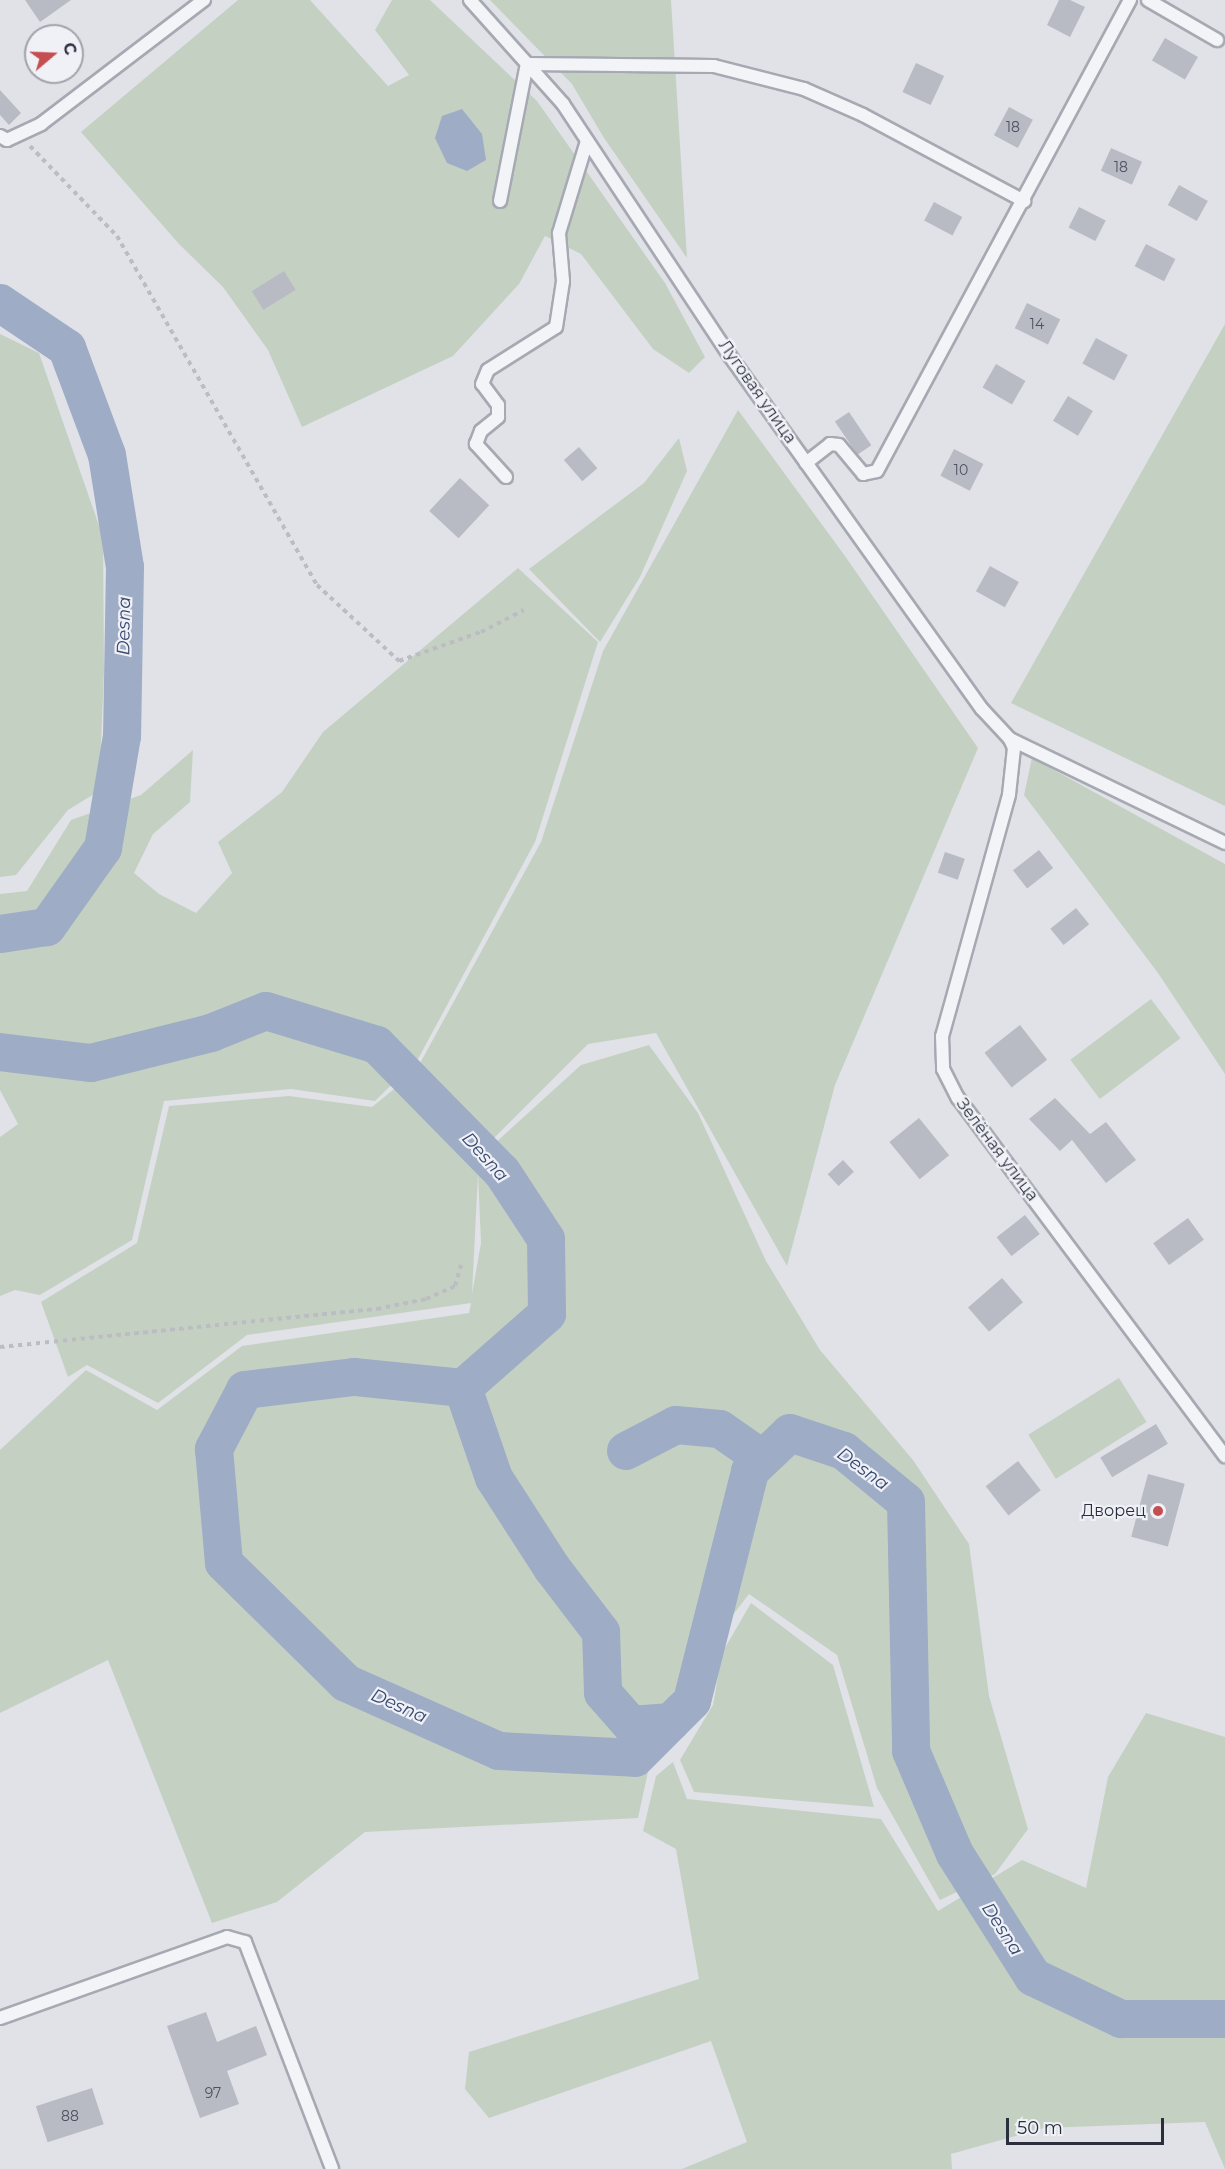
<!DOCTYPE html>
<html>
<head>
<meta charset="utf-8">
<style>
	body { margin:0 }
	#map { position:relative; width:1225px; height:2169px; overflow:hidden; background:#e0e2e8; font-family:Montserrat,sans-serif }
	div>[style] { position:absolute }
	.green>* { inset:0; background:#c4d1c2; transform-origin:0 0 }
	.water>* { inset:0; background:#9eacc6 }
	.river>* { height:38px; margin:-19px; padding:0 19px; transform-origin:19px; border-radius:19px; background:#9eacc6 }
	.building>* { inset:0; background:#b8bbc4; transform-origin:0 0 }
	.path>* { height:4px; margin-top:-2px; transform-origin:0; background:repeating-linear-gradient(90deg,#bbbdc3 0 4.5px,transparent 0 9px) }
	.roads { filter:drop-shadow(2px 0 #a6a9b2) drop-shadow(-2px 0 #a6a9b2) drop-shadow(0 2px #a6a9b2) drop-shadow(0 -2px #a6a9b2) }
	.service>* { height:12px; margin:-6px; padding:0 6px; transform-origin:6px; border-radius:6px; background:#f3f4f7 }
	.dots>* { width:16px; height:16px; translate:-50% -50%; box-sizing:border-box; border:3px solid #f0f1f6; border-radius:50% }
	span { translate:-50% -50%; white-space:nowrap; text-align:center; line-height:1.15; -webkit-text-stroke:4.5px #f0f1f6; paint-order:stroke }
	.number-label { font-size:14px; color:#4e5260 }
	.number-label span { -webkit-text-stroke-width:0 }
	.street-label { font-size:16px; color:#2a2f3e }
	.poi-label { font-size:16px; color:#2a2f3e }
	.right { translate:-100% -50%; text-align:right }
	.water-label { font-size:18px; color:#37496f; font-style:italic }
	.north { position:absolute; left:24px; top:24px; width:60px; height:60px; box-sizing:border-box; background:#f0f1f6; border:2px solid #a1a3ac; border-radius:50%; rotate:71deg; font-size:16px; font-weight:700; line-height:24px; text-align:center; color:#2a2f3e }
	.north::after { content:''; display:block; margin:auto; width:21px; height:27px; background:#c54e51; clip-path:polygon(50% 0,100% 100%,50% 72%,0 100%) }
	.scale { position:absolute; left:1006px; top:2118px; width:158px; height:27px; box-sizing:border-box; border:3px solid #2a2f3e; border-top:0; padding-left:8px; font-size:18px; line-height:21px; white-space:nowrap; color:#2a2f3e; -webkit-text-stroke:4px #f0f1f6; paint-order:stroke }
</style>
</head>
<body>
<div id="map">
	<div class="green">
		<i style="clip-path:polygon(238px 0,310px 0,388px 86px,409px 75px,375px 30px,392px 0,430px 0,537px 101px,665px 283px,705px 357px,689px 373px,653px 349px,581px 254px,545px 236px,519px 284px,453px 356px,302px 427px,268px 350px,223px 287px,179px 244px,81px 132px)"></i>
		<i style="clip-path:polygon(490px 0,671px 0,687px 258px,604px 138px,572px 84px)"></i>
		<i style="clip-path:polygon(1225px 324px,1225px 806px,1011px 703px)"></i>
		<i style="clip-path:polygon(0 334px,39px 353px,103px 537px,104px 671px,99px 791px,68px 810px,16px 875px,0 877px)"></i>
		<i style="clip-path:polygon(738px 410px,845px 556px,978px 748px,835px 1085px,787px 1266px,656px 1033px,588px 1044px,488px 1144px,418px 1067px,541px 842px,603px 651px)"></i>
		<i style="clip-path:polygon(679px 438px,687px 471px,640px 577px,600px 642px,529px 569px,644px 483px)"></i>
		<i style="clip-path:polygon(518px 568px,598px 642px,535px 842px,418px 1059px,375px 1101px,291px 1089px,164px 1101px,132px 1240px,40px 1295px,15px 1290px,0 1296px,0 1137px,18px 1124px,0 1090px,0 894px,27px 891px,71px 820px,141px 795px,193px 750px,190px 802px,153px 834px,134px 873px,159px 894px,196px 913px,232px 873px,218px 842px,282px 792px,323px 732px)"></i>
		<i style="clip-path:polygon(1032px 758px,1225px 864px,1225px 1074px,1158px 973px,1024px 795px)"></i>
		<i style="left:1151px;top:999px;width:49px;height:101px;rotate:53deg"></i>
		<i style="clip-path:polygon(evenodd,649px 1045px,698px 1113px,766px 1261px,820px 1350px,913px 1460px,969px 1544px,989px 1696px,1028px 1829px,995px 1874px,940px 1900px,877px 1788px,837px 1655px,749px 1594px,662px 1707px,638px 1818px,365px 1832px,277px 1902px,212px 1923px,108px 1660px,0 1713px,0 1450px,86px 1370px,157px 1410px,242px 1346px,469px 1313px,471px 1303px,247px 1335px,158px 1403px,87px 1365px,68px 1377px,41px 1302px,137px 1243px,169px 1106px,289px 1096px,372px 1107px,399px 1085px,479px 1163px,493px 1145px,581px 1065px,649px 1045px,478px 1174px,481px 1243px,472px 1294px,478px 1174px)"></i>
		<i style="left:1119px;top:1378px;width:52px;height:107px;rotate:58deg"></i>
		<i style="clip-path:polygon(751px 1603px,833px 1665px,874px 1807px,694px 1792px,680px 1760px,713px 1705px,722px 1653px)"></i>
		<i style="clip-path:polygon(1146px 1713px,1225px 1737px,1225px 2169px,1205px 2122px,1044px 2128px,951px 2154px,952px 2169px,682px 2169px,747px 2142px,711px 2041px,489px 2118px,465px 2089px,469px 2052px,699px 1979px,676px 1849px,643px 1831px,656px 1776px,673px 1762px,687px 1799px,881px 1819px,938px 1911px,1022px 1860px,1086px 1888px,1108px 1777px)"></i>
	</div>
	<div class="water">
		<i style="clip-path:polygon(462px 109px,482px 134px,486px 160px,467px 171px,447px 163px,435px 138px,442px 116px)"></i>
	</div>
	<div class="river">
		<i style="left:0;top:303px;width:81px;rotate:33.9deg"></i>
		<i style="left:67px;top:348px;width:114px;rotate:69.5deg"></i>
		<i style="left:107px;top:455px;width:113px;rotate:80.9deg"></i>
		<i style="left:125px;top:567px;width:169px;rotate:91deg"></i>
		<i style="left:122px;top:736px;width:114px;rotate:99.6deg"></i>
		<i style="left:103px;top:848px;width:97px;rotate:125.3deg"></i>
		<i style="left:47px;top:927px;width:48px;rotate:171.5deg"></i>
		<i style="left:0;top:1052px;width:92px;rotate:6.9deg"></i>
		<i style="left:91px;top:1063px;width:124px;rotate:-14deg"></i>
		<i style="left:211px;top:1033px;width:59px;rotate:-21.8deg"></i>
		<i style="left:266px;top:1011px;width:116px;rotate:17deg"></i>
		<i style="left:377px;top:1045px;width:178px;rotate:45.5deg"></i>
		<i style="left:502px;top:1172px;width:80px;rotate:56.7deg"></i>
		<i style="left:546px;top:1239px;width:75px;rotate:89.2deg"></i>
		<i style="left:547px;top:1314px;width:112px;rotate:138.6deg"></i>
		<i style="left:463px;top:1388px;width:110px;rotate:-174.2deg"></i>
		<i style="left:354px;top:1377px;width:110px;rotate:173.2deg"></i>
		<i style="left:245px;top:1390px;width:67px;rotate:117.7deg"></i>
		<i style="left:214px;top:1449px;width:114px;rotate:85deg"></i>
		<i style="left:224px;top:1563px;width:171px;rotate:44.5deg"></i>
		<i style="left:346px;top:1683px;width:167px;rotate:24deg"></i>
		<i style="left:499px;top:1751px;width:136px;rotate:2.9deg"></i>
		<i style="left:635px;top:1758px;width:81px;rotate:-45deg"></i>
		<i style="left:692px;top:1701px;width:237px;rotate:-75.8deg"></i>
		<i style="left:750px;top:1471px;width:55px;rotate:-43.5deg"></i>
		<i style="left:790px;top:1433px;width:57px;rotate:18.4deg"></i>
		<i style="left:844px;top:1451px;width:80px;rotate:39.4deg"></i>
		<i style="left:906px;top:1502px;width:249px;rotate:88.8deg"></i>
		<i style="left:911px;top:1751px;width:112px;rotate:66.9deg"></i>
		<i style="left:955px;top:1854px;width:146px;rotate:57.6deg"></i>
		<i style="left:1033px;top:1977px;width:98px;rotate:25.5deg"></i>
		<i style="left:1121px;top:2019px;width:104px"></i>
		<i style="left:463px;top:1388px;width:95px;rotate:71deg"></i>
		<i style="left:494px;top:1478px;width:107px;rotate:57.2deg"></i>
		<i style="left:552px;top:1568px;width:81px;rotate:52.6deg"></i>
		<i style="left:601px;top:1632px;width:61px;rotate:88.1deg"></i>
		<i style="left:603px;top:1693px;width:43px;rotate:48.8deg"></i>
		<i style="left:631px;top:1725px;width:40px;rotate:-4.3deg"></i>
		<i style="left:626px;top:1451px;width:56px;rotate:-27.5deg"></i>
		<i style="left:676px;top:1425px;width:44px;rotate:5.2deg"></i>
		<i style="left:720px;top:1429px;width:52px;rotate:34.9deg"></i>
	</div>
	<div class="building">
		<i style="clip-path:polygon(25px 0,71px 0,40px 22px)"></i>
		<i style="clip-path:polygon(1059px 0,1070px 0,1085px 7px,1070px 37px,1047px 25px)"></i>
		<i style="left:1165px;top:38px;width:38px;height:26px;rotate:30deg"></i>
		<i style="left:916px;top:63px;width:31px;height:32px;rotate:25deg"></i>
		<i style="clip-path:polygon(0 90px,21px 113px,9px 125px,0 115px)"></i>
		<i style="left:1009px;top:107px;width:27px;height:32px;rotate:28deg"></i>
		<i style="left:1111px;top:148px;width:34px;height:25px;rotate:24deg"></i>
		<i style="left:1179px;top:185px;width:33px;height:23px;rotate:29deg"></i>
		<i style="left:934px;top:202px;width:32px;height:21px;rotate:28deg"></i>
		<i style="left:1079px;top:207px;width:30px;height:23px;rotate:27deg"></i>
		<i style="left:1146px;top:244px;width:33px;height:25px;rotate:27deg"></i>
		<i style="left:284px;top:271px;width:22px;height:38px;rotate:58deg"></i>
		<i style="left:1027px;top:303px;width:37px;height:28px;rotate:26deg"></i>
		<i style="left:1096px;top:338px;width:36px;height:29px;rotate:28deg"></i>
		<i style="left:996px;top:364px;width:34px;height:27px;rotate:30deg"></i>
		<i style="left:1068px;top:396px;width:29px;height:29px;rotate:31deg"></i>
		<i style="left:849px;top:412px;width:40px;height:17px;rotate:56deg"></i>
		<i style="left:579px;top:447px;width:28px;height:20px;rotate:49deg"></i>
		<i style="left:954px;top:449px;width:33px;height:30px;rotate:27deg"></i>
		<i style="left:460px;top:478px;width:40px;height:45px;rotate:43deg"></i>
		<i style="left:990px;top:566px;width:33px;height:29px;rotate:29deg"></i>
		<i style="left:1039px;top:850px;width:23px;height:33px;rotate:52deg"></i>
		<i style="left:945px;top:852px;width:21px;height:22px;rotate:19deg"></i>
		<i style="left:1076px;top:908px;width:21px;height:33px;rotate:51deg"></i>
		<i style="left:1020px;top:1025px;width:44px;height:45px;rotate:52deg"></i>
		<i style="clip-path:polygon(1055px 1098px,1090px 1134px,1106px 1122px,1136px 1160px,1106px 1183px,1072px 1140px,1060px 1151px,1029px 1119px)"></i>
		<i style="left:919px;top:1118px;width:48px;height:38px;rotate:51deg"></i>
		<i style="left:843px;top:1160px;width:16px;height:21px;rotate:47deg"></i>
		<i style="left:1025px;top:1215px;width:24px;height:36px;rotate:52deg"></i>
		<i style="left:1188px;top:1218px;width:27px;height:43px;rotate:54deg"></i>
		<i style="left:1002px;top:1278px;width:32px;height:45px;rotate:49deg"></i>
		<i style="left:1156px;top:1424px;width:23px;height:65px;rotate:59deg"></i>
		<i style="left:1018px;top:1461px;width:37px;height:41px;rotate:52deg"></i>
		<i style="left:1148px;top:1474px;width:38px;height:65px;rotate:15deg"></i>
		<i style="clip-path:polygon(206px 2012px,217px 2042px,256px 2026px,267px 2055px,227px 2071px,239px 2104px,200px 2118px,167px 2026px)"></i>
		<i style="left:92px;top:2088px;width:38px;height:59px;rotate:72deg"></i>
	</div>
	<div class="path">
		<i style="left:30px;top:146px;width:125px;rotate:46deg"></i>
		<i style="left:117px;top:236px;width:402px;rotate:60.2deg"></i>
		<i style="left:317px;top:585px;width:112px;rotate:42.8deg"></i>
		<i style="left:399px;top:661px;width:87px;rotate:-19.5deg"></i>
		<i style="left:481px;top:632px;width:48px;rotate:-27.1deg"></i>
		<i style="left:0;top:1347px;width:379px;rotate:-5.8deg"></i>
		<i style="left:377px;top:1309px;width:50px;rotate:-11.5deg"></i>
		<i style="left:426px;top:1299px;width:32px;rotate:-24deg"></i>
		<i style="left:455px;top:1286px;width:22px;rotate:-74deg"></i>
	</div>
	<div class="roads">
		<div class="service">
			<i style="left:470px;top:0;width:140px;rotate:48.2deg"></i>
			<i style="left:563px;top:104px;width:302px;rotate:56.5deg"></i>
			<i style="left:730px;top:356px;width:434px;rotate:54.5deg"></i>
			<i style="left:982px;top:709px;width:41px;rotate:47deg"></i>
			<i style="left:1010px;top:739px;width:10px;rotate:66deg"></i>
			<i style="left:1014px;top:748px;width:47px;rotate:96.1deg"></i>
			<i style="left:1009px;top:795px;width:250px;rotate:105.5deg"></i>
			<i style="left:942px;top:1036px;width:33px;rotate:88deg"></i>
			<i style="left:943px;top:1069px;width:33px;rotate:63deg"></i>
			<i style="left:958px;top:1098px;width:447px;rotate:53.3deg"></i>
			<i style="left:1148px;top:0;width:80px;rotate:30.1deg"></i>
			<i style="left:0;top:136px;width:8px;rotate:30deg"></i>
			<i style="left:7px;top:140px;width:38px;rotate:-25deg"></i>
			<i style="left:41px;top:124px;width:205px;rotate:-37.3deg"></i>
			<i style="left:500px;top:201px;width:140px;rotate:-78.9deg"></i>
			<i style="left:527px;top:64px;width:187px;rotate:0.6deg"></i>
			<i style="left:714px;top:66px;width:93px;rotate:14.3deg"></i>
			<i style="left:804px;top:89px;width:64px;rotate:23.8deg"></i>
			<i style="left:863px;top:115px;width:183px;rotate:28.1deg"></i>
			<i style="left:806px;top:463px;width:31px;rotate:-38deg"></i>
			<i style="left:830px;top:444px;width:9px;rotate:6deg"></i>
			<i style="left:839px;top:445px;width:38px;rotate:50deg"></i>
			<i style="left:863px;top:474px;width:14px;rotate:-12deg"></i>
			<i style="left:877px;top:471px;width:535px;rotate:-61.76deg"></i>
			<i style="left:506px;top:477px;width:45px;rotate:-132.3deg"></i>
			<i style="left:476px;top:444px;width:14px;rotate:-69deg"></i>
			<i style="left:481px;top:431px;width:22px;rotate:-39deg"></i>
			<i style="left:498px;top:417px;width:12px;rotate:-90deg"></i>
			<i style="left:498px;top:405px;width:26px;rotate:-127deg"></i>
			<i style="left:482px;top:384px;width:15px;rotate:-67deg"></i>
			<i style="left:488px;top:370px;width:80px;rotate:-32.3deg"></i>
			<i style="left:556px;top:327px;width:47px;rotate:-81.3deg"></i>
			<i style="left:563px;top:281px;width:48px;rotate:-94.8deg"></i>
			<i style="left:559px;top:233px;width:96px;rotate:-73.1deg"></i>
			<i style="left:1010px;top:739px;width:239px;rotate:25.8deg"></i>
			<i style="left:0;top:2018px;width:241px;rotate:-19.6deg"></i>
			<i style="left:227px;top:1937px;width:19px;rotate:16deg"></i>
			<i style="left:245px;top:1942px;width:243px;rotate:69deg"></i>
		</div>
	</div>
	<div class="dots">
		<i style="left:1158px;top:1511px;background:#c54e51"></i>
	</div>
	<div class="number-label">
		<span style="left:1013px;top:127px">18</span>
		<span style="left:1121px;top:167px">18</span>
		<span style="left:1037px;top:324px">14</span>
		<span style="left:961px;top:470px">10</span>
		<span style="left:213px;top:2093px">97</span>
		<span style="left:70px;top:2116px">88</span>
	</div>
	<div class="street-label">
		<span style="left:757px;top:392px;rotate:55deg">Луговая улица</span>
		<span style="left:997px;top:1150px;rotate:53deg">Зелёная улица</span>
	</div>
	<div class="poi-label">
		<span class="right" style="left:1146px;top:1511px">Дворец</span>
	</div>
	<div class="water-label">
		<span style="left:124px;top:626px;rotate:-89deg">Desna</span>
		<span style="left:485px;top:1157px;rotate:48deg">Desna</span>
		<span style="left:863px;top:1469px;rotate:36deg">Desna</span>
		<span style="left:399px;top:1706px;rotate:24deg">Desna</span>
		<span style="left:1002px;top:1929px;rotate:57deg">Desna</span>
	</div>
	<div class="north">С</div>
	<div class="scale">50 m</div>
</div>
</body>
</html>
